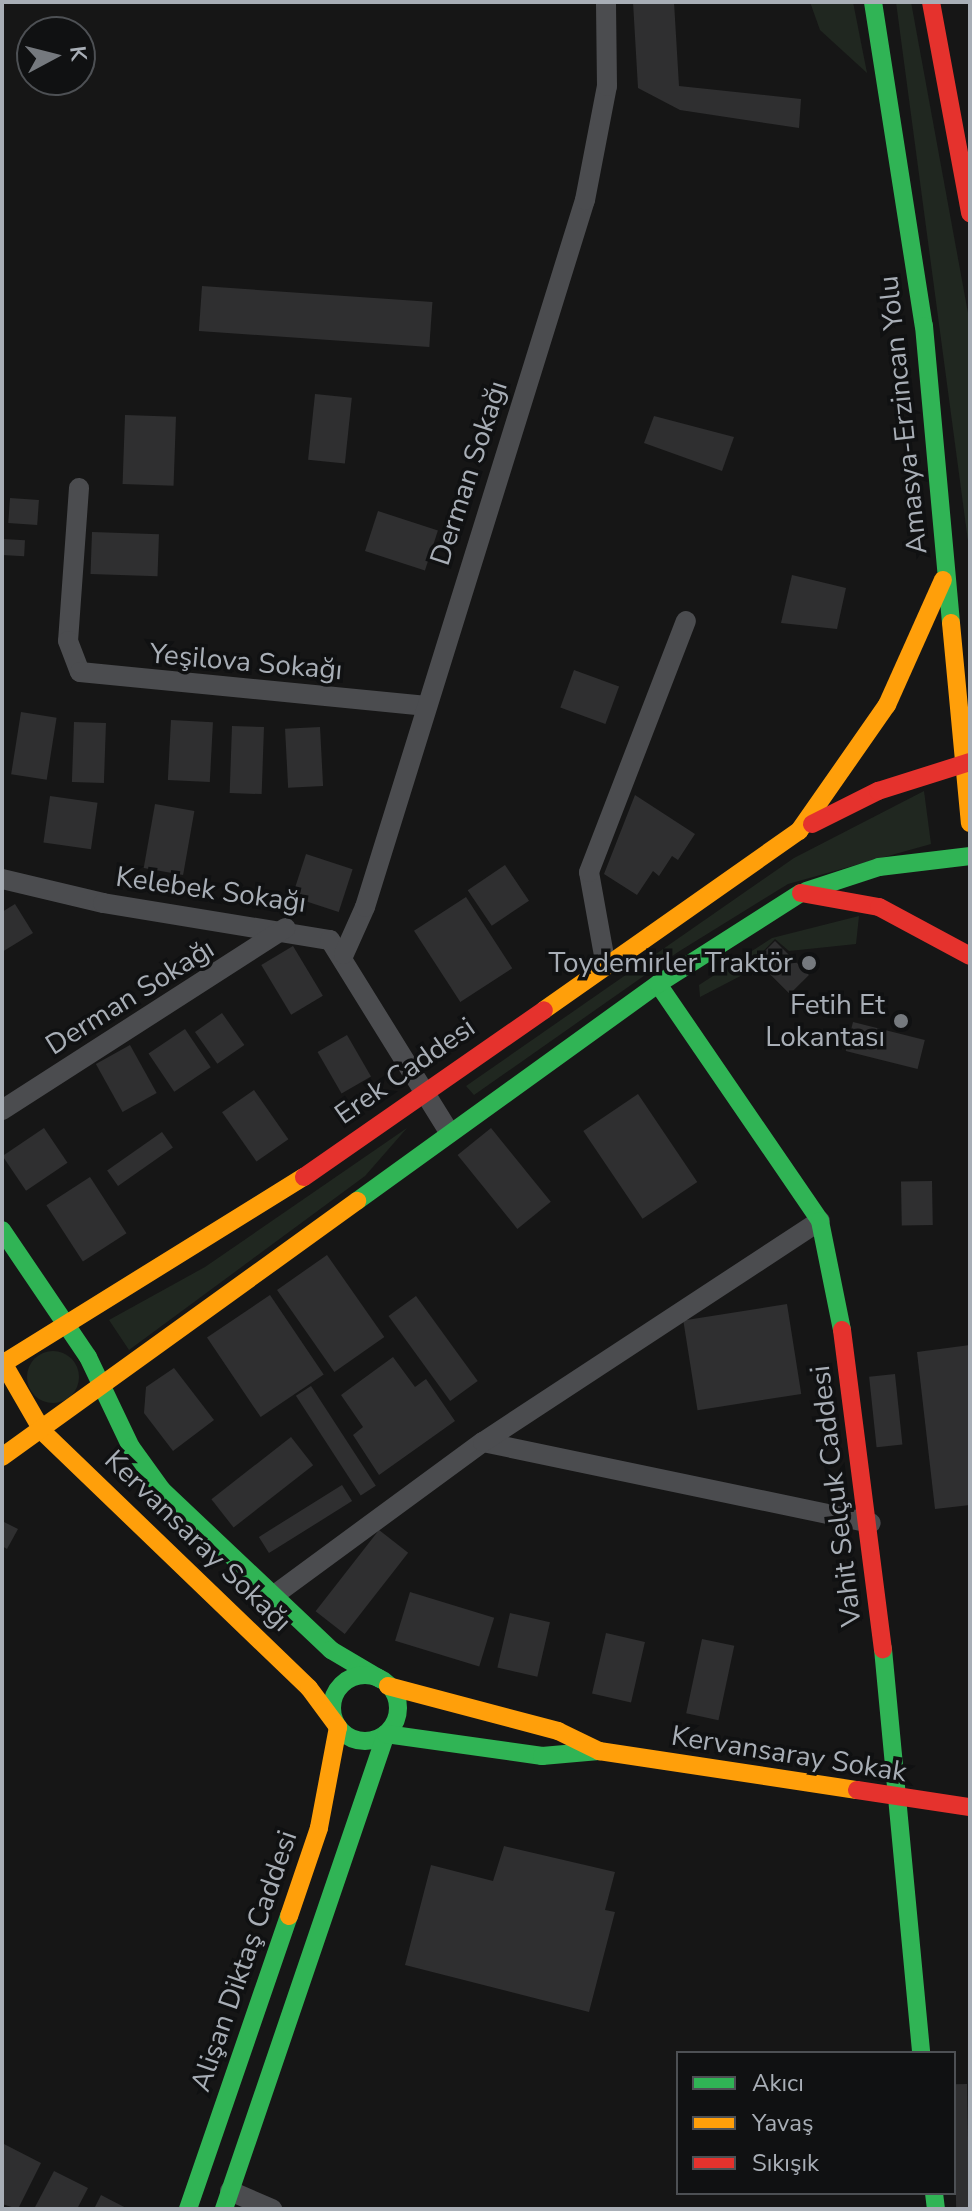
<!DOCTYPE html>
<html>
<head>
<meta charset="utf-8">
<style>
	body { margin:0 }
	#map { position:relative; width:972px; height:2211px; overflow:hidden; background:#161616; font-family:"Nunito Sans",sans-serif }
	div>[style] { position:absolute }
	.green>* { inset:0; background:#202720 }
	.round { border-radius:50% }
	.building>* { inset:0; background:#2f2f30; transform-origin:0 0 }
	.street>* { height:20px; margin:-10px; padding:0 10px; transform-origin:10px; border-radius:10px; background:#4b4c4f }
	.fast>* { height:18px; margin:-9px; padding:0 9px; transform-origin:9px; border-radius:9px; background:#30b455 }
	.fast>.ring { margin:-9px; padding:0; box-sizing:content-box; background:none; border:18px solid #30b455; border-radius:50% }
	.slow>* { height:18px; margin:-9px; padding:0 9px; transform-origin:9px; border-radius:9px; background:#ff9f0a }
	.jam>* { height:18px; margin:-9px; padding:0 9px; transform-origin:9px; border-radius:9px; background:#e5322d }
	.dots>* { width:22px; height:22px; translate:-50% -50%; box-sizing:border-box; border:4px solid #101112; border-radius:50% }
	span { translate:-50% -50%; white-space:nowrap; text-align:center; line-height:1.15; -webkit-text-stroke:7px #101112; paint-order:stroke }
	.street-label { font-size:28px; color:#a8aeb6 }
	.poi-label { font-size:28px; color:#a8aeb6 }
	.right { translate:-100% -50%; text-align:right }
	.frame { position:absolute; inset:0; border:4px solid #a8aeb6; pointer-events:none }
	.legend { position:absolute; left:676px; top:2051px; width:280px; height:144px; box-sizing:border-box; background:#101112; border:2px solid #4d5054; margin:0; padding:10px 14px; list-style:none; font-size:24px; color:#a8aeb6 }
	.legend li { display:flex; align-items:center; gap:16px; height:40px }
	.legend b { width:40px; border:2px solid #4d5054 }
	.north { position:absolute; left:16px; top:16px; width:80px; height:80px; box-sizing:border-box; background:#101112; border:2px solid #4d5054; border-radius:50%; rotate:83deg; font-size:22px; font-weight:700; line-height:32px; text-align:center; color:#a8aeb6 }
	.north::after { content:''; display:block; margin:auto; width:28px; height:36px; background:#75797e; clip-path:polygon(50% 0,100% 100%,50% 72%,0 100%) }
</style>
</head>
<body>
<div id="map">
	<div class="green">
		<i style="clip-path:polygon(810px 2px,853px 2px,867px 73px,820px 30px)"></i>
		<i style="clip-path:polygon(896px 2px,911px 2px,970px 324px,970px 556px)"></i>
		<i style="clip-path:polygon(924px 791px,931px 844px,788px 884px,678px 952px,474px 1095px,466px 1086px,794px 858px)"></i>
		<i style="clip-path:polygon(859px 916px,856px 944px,789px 951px,775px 939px,749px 966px,752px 970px,700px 997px,699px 985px,772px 938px)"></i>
		<i style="clip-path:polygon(407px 1128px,365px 1176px,129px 1350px,109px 1320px,205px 1267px)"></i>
		<i class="round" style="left:27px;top:1351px;width:52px;height:52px"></i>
	</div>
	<div class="building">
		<i style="clip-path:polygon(633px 2px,674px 2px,679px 86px,801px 99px,799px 128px,680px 110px,638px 88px)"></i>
		<i style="left:202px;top:286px;width:231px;height:45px;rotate:4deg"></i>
		<i style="left:315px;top:394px;width:37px;height:66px;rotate:6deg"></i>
		<i style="left:125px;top:415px;width:51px;height:69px;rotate:2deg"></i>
		<i style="clip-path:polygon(654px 416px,734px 437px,722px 471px,644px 443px)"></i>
		<i style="left:10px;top:498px;width:29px;height:25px;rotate:4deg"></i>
		<i style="left:378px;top:511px;width:63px;height:42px;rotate:18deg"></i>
		<i style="left:92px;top:532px;width:67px;height:42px;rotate:2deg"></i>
		<i style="left:3px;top:539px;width:22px;height:16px;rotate:3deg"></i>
		<i style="clip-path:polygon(792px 575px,846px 588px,837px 629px,781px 623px)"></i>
		<i style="left:574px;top:670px;width:48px;height:40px;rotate:20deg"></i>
		<i style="left:21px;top:712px;width:36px;height:63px;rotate:9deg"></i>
		<i style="left:171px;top:720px;width:42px;height:60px;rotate:3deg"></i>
		<i style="left:74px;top:722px;width:32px;height:60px;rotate:2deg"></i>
		<i style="left:232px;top:726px;width:32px;height:67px;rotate:2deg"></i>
		<i style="left:320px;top:727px;width:59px;height:35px;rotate:87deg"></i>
		<i style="clip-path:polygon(635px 795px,695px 834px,678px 860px,672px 856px,659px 876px,653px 871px,637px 895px,604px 874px)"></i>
		<i style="left:50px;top:796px;width:48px;height:47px;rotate:8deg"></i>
		<i style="left:155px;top:804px;width:40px;height:65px;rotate:10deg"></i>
		<i style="left:306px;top:854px;width:49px;height:45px;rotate:18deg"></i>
		<i style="left:505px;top:865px;width:43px;height:45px;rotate:56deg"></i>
		<i style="left:466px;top:897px;width:85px;height:62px;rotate:57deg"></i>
		<i style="clip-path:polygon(15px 904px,33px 933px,2px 952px,2px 912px)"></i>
		<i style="left:775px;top:941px;width:48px;height:27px;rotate:45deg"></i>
		<i style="left:293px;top:946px;width:58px;height:37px;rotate:59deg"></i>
		<i style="left:222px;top:1013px;width:39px;height:33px;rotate:55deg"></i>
		<i style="left:853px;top:1022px;width:74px;height:30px;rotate:14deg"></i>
		<i style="left:185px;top:1029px;width:46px;height:44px;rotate:56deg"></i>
		<i style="left:347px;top:1035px;width:48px;height:34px;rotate:60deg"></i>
		<i style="left:130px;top:1045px;width:55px;height:39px;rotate:61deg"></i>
		<i style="left:254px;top:1090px;width:60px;height:39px;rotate:55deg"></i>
		<i style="left:638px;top:1094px;width:106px;height:66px;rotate:56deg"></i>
		<i style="left:44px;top:1128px;width:42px;height:50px;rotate:56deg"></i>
		<i style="left:491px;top:1128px;width:95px;height:43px;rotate:51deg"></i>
		<i style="left:162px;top:1132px;width:19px;height:67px;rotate:55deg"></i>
		<i style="left:90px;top:1177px;width:67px;height:52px;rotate:57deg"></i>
		<i style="left:932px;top:1181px;width:44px;height:31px;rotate:89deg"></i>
		<i style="left:327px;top:1255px;width:100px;height:61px;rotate:55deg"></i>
		<i style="left:270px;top:1295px;width:96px;height:76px;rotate:56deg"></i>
		<i style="left:416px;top:1296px;width:105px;height:34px;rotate:54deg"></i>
		<i style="left:787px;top:1304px;width:91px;height:105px;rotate:81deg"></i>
		<i style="clip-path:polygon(970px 1345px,970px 1505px,935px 1509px,917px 1352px)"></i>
		<i style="clip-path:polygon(393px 1357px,415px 1387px,426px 1379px,455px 1421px,379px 1475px,353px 1435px,363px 1427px,341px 1395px)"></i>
		<i style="clip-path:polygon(174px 1368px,214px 1420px,173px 1451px,144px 1413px,146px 1387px)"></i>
		<i style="left:895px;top:1374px;width:71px;height:26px;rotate:84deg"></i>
		<i style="left:311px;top:1386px;width:119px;height:18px;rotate:57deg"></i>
		<i style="left:291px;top:1437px;width:36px;height:101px;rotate:52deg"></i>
		<i style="left:342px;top:1485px;width:19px;height:98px;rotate:58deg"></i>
		<i style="clip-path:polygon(2px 1521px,18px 1529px,7px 1549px,2px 1546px)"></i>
		<i style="left:379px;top:1530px;width:37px;height:103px;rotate:38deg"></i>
		<i style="left:410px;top:1592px;width:88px;height:51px;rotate:17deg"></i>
		<i style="left:510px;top:1613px;width:41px;height:56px;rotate:13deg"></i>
		<i style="left:606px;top:1633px;width:40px;height:62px;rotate:13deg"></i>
		<i style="left:702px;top:1639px;width:33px;height:76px;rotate:12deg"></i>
		<i style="clip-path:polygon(504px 1846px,615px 1872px,605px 1910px,615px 1912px,589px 2012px,405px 1965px,431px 1865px,493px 1881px)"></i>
		<i style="left:967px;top:2084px;width:125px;height:13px;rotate:89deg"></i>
		<i style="clip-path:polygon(2px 2143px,41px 2163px,18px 2209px,2px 2204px)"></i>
		<i style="clip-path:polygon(54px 2171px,88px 2188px,77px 2209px,34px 2209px)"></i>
		<i style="clip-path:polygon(101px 2195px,128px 2209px,94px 2209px)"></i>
	</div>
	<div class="street">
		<i style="left:79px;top:488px;width:153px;rotate:94.1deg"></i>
		<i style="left:68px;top:641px;width:33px;rotate:69deg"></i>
		<i style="left:80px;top:672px;width:346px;rotate:5.6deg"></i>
		<i style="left:2px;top:879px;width:104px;rotate:13.4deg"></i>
		<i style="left:103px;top:903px;width:230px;rotate:9.3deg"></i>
		<i style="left:330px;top:940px;width:226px;rotate:58.2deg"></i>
		<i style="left:344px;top:954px;width:51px;rotate:-65.9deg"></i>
		<i style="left:365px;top:907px;width:740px;rotate:-72.72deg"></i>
		<i style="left:585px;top:200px;width:116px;rotate:-79.1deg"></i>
		<i style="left:607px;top:86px;width:84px;rotate:-90.7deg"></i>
		<i style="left:605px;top:961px;width:90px;rotate:-100.2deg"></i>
		<i style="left:589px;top:872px;width:269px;rotate:-68.9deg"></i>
		<i style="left:2px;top:1110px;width:337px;rotate:-32.7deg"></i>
		<i style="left:483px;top:1442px;width:396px;rotate:11.8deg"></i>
		<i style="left:273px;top:1596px;width:260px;rotate:-36.3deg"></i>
		<i style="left:483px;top:1442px;width:403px;rotate:-33.3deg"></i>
		<i style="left:230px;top:2191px;width:46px;rotate:23.2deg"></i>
	</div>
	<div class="fast">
		<i style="left:873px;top:2px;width:328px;rotate:81.1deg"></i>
		<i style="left:924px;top:326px;width:298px;rotate:84.8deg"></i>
		<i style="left:806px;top:891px;width:77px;rotate:-18.2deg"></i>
		<i style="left:879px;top:867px;width:92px;rotate:-6.9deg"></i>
		<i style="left:658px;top:984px;width:287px;rotate:55.6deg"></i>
		<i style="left:820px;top:1221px;width:111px;rotate:78.6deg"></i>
		<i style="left:357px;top:1201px;width:371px;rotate:-35.8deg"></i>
		<i style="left:658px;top:984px;width:169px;rotate:-32.5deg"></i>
		<i style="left:2px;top:1230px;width:153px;rotate:55.9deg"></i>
		<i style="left:88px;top:1357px;width:100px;rotate:64.5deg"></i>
		<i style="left:131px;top:1447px;width:53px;rotate:54.2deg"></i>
		<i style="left:162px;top:1490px;width:233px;rotate:43.4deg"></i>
		<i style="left:331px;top:1650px;width:57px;rotate:30.6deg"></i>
		<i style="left:883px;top:1649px;width:406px;rotate:84.6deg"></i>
		<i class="ring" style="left:332px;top:1675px;width:48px;height:48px"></i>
		<i style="left:934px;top:2193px;width:16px;rotate:83deg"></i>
		<i style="left:188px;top:2209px;width:310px;rotate:-71deg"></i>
		<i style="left:224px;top:2209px;width:502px;rotate:-71.17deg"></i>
		<i style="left:386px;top:1734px;width:158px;rotate:8deg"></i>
		<i style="left:542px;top:1756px;width:57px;rotate:-5deg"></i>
	</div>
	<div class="slow">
		<i style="left:951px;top:623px;width:201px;rotate:84.6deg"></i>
		<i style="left:799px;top:831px;width:154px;rotate:-55.1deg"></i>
		<i style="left:887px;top:705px;width:137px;rotate:-65.9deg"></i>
		<i style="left:544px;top:1010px;width:312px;rotate:-35.1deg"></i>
		<i style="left:2px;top:1361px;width:82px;rotate:60deg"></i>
		<i style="left:43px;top:1432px;width:369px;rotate:43.9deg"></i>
		<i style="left:309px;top:1688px;width:49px;rotate:53.4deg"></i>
		<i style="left:338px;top:1727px;width:103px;rotate:100.7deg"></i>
		<i style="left:319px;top:1828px;width:93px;rotate:108.8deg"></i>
		<i style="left:2px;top:1364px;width:355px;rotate:-31.8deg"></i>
		<i style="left:2px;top:1457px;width:438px;rotate:-35.8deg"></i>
		<i style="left:388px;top:1686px;width:176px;rotate:14.8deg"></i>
		<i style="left:558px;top:1731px;width:46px;rotate:26deg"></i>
		<i style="left:599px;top:1751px;width:261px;rotate:8.6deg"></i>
	</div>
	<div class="jam">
		<i style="left:931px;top:2px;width:215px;rotate:79.5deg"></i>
		<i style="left:812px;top:824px;width:74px;rotate:-26.6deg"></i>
		<i style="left:878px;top:791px;width:96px;rotate:-17.5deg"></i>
		<i style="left:801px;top:893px;width:79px;rotate:10.2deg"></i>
		<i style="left:879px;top:907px;width:103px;rotate:28.3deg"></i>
		<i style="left:304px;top:1177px;width:292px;rotate:-34.8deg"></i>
		<i style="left:842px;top:1330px;width:322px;rotate:82.7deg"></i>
		<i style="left:857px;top:1790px;width:114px;rotate:8.6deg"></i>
	</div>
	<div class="dots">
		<i style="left:809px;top:963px;background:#75797e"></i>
		<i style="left:901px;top:1021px;background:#75797e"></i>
	</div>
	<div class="street-label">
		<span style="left:903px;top:415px;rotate:-96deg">Amasya-Erzincan Yolu</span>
		<span style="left:469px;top:473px;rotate:-72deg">Derman Sokağı</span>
		<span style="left:246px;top:662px;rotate:5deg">Yeşilova Sokağı</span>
		<span style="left:211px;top:890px;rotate:8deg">Kelebek Sokağı</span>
		<span style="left:130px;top:997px;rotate:-32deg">Derman Sokağı</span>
		<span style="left:405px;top:1071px;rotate:-35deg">Erek Caddesi</span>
		<span style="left:836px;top:1496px;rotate:-97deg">Vahit Selçuk Caddesi</span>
		<span style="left:198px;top:1541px;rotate:44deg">Kervansaray Sokağı</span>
		<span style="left:789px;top:1754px;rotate:9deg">Kervansaray Sokak</span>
		<span style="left:244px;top:1961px;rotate:-71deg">Alişan Diktaş Caddesi</span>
	</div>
	<div class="poi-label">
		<span class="right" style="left:793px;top:963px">Toydemirler Traktör</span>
		<span class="right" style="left:885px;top:1021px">Fetih Et<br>Lokantası</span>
	</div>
	<div class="frame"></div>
	<ul class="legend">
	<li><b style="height:10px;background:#30b455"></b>Akıcı</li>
	<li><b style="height:10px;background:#ff9f0a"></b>Yavaş</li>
	<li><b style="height:10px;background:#e5322d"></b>Sıkışık</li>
	</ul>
	<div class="north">K</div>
</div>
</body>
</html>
